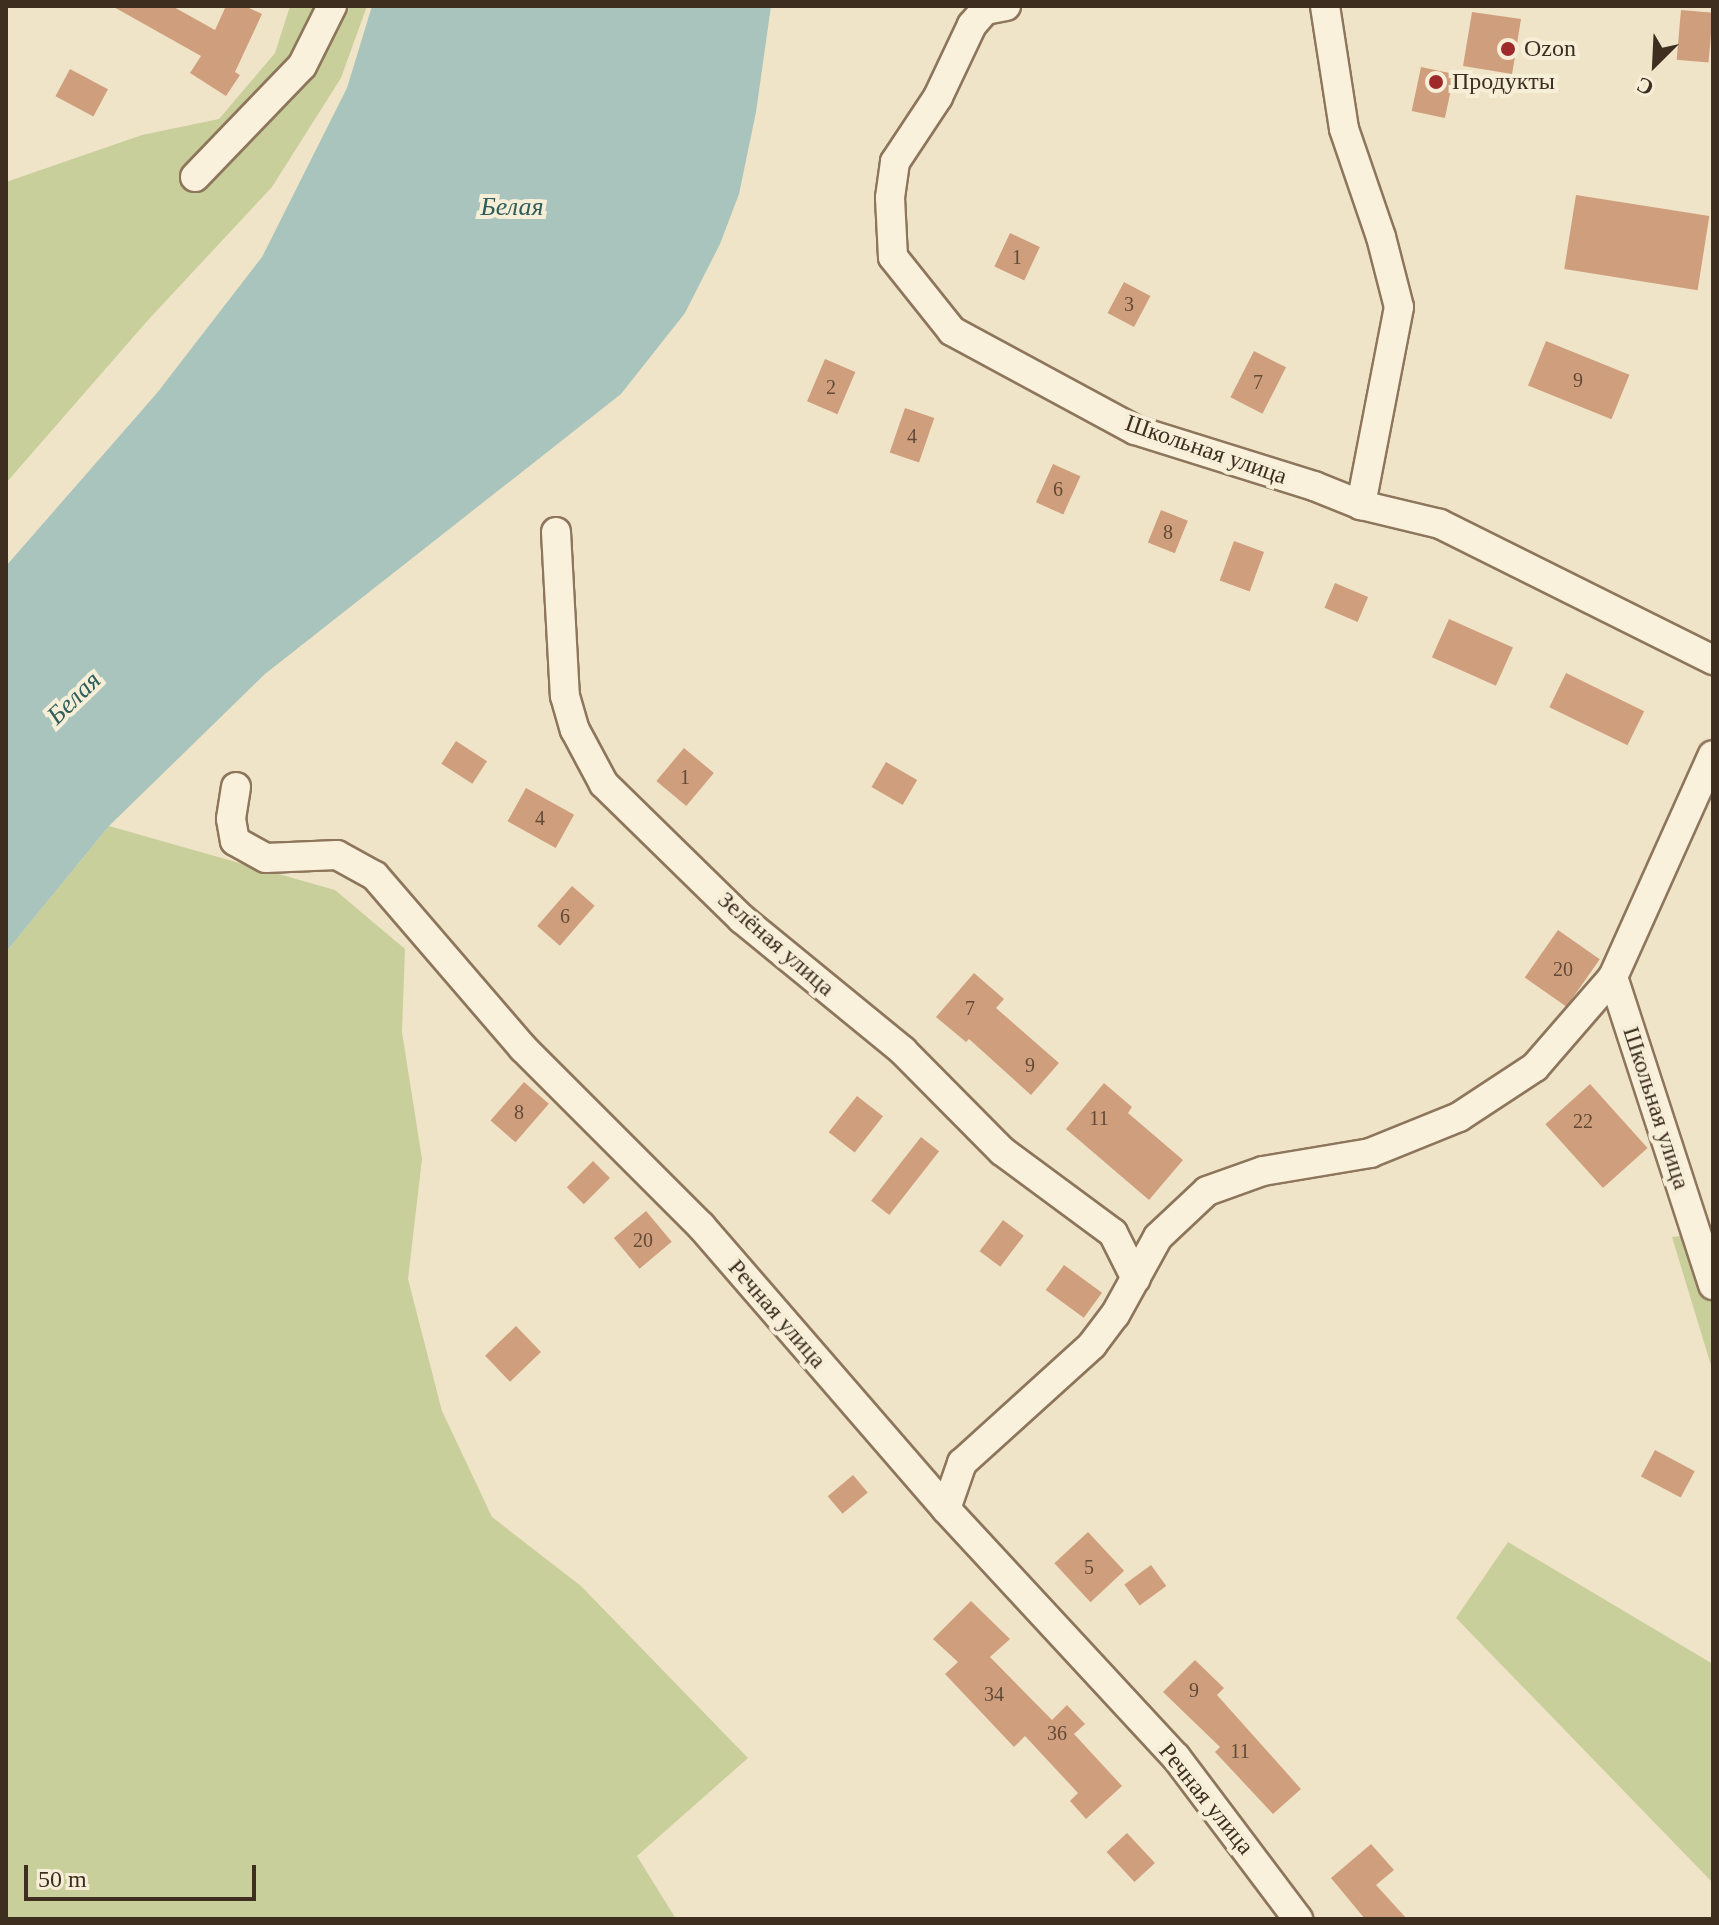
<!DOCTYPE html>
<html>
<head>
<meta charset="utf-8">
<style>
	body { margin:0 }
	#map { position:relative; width:1719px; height:1925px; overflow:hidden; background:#f0e4c8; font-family:"Times New Roman",serif }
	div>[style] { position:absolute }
	.green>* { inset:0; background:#c9cf9b }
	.water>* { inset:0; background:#a9c4bc }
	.building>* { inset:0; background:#cf9f7d; transform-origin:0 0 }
	.roads { filter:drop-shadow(2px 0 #8d765c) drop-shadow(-2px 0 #8d765c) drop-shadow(0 2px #8d765c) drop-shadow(0 -2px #8d765c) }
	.street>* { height:28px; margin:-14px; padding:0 14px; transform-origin:14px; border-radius:14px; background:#faf1dc }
	.dots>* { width:22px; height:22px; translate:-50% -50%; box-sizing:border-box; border:4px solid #f7eed8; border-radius:50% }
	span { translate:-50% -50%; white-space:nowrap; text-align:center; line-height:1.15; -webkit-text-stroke:8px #f7eed8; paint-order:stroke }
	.number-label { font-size:20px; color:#624a37 }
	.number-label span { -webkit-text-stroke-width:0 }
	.poi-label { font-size:24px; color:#3d2e20 }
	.left { translate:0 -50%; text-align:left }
	.street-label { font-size:24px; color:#3d2e20 }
	.water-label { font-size:26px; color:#2f5d5a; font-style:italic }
	.frame { position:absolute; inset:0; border:8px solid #3d2e20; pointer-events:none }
	.north { position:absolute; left:1615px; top:24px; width:80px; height:80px; -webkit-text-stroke:6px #f7eed8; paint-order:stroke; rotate:204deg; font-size:22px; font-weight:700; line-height:32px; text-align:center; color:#3d2e20 }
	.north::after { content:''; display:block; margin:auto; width:28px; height:36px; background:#3d2e20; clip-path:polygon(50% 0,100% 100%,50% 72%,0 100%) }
	.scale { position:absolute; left:24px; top:1865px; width:232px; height:36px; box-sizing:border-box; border:4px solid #3d2e20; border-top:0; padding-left:10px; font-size:24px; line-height:28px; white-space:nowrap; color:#3d2e20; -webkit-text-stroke:6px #f7eed8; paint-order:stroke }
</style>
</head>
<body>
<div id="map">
	<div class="green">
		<i style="clip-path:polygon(290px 6px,367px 6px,341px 78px,272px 187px,149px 319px,6px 483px,6px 182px,142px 135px,219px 119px,275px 53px)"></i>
		<i style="clip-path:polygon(109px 826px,335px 890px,405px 949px,402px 1032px,422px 1159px,408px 1279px,442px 1411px,492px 1517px,581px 1586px,748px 1758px,637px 1856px,676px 1919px,6px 1919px,6px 952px)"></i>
		<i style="clip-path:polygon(1713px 1232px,1713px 1372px,1672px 1237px)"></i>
		<i style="clip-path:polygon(1508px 1542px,1713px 1664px,1713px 1883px,1456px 1618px)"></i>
	</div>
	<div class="water">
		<i style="clip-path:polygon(372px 6px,771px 6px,756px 112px,739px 194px,720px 244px,685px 313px,621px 394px,265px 674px,109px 826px,6px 952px,6px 566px,157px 393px,262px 257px,347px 88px)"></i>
	</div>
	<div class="building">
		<i style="clip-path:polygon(112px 6px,172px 6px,215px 30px,226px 6px,245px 6px,262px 14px,235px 72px,240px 75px,226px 96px,190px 73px,201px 56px)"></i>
		<i style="left:1681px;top:10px;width:32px;height:50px;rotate:5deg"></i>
		<i style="clip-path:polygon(1472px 12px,1521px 19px,1517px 44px,1512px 44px,1517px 46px,1512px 74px,1463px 66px)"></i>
		<i style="left:1421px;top:67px;width:34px;height:45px;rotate:12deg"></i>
		<i style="left:70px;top:69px;width:43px;height:31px;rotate:28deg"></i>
		<i style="left:1576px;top:195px;width:135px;height:75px;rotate:9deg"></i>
		<i style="left:1010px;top:233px;width:33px;height:37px;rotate:25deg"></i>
		<i style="left:1124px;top:282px;width:30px;height:35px;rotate:28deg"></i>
		<i style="left:1546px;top:341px;width:90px;height:48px;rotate:22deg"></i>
		<i style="left:1254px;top:351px;width:36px;height:52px;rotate:27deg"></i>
		<i style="left:825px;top:359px;width:33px;height:46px;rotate:23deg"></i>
		<i style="left:905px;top:408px;width:31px;height:47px;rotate:19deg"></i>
		<i style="left:1053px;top:464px;width:30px;height:42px;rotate:24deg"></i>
		<i style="left:1161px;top:510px;width:29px;height:35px;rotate:22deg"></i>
		<i style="left:1234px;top:541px;width:32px;height:42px;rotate:20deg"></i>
		<i style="left:1335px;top:583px;width:36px;height:27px;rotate:23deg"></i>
		<i style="left:1449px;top:619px;width:70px;height:42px;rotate:24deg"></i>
		<i style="left:1566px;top:673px;width:87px;height:38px;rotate:26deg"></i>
		<i style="left:456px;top:741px;width:37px;height:27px;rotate:33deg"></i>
		<i style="left:684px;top:748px;width:39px;height:43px;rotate:40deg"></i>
		<i style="left:886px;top:762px;width:36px;height:29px;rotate:30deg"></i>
		<i style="left:526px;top:788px;width:55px;height:38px;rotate:29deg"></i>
		<i style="left:572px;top:886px;width:30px;height:53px;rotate:41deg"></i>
		<i style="left:1558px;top:930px;width:51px;height:58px;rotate:35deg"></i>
		<i style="clip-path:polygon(974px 973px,1004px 999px,996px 1008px,1059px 1063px,1031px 1095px,969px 1039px,966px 1042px,936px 1017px)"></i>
		<i style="left:524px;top:1082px;width:33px;height:51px;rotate:41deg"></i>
		<i style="clip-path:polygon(1104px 1083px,1132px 1107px,1128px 1113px,1183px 1160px,1149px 1200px,1066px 1129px)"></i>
		<i style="left:1590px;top:1084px;width:86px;height:60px;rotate:48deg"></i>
		<i style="left:857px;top:1096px;width:33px;height:46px;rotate:38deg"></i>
		<i style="left:921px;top:1137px;width:23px;height:81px;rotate:38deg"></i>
		<i style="left:593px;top:1161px;width:24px;height:37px;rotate:45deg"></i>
		<i style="left:646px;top:1211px;width:40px;height:42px;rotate:50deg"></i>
		<i style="left:1003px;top:1220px;width:26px;height:39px;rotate:37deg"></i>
		<i style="left:1064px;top:1265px;width:47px;height:31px;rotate:36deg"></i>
		<i style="left:516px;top:1326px;width:36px;height:43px;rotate:46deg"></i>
		<i style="left:1655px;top:1450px;width:45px;height:30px;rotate:28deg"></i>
		<i style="left:853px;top:1475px;width:23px;height:33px;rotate:50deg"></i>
		<i style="left:1088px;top:1532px;width:53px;height:46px;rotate:47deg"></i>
		<i style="left:1151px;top:1565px;width:26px;height:33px;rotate:54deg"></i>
		<i style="clip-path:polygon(971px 1601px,1010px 1639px,990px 1657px,1052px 1720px,1067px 1705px,1085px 1724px,1074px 1734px,1122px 1786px,1086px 1819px,1070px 1801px,1078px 1793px,1025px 1736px,1014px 1747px,945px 1674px,958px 1662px,933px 1639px)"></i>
		<i style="clip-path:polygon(1195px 1660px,1224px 1688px,1217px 1695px,1301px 1789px,1273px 1814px,1215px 1752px,1220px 1747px,1163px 1692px)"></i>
		<i style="left:1127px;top:1833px;width:41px;height:28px;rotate:47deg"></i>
		<i style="clip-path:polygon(1371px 1844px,1394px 1870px,1376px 1885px,1407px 1919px,1365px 1919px,1331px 1878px)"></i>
	</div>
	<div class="roads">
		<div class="street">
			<i style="left:1006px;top:6px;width:21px;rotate:169deg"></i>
			<i style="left:985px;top:10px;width:20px;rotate:131deg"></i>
			<i style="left:972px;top:25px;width:80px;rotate:115.3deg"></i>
			<i style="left:938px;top:97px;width:78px;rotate:123.5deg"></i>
			<i style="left:895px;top:162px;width:36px;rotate:98deg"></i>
			<i style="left:890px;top:198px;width:59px;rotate:87.1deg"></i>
			<i style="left:893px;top:257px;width:95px;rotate:51.4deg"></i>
			<i style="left:952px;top:331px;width:208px;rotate:28.4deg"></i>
			<i style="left:1135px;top:430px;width:188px;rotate:17.4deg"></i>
			<i style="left:1314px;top:486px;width:51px;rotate:22deg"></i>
			<i style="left:1361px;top:505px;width:81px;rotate:13.5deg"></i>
			<i style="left:1440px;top:524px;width:305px;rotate:26.5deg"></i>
			<i style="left:1325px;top:6px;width:124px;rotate:81.2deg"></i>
			<i style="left:1344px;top:129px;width:114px;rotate:71.1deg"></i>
			<i style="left:1381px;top:237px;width:72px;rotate:75.6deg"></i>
			<i style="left:1399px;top:307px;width:202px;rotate:100.9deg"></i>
			<i style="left:195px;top:177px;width:154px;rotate:-46.1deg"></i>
			<i style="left:302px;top:66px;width:67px;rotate:-63.4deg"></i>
			<i style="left:556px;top:532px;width:164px;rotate:86.9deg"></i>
			<i style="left:565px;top:696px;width:35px;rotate:74deg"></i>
			<i style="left:575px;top:730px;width:61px;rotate:61.8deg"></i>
			<i style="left:604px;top:784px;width:193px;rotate:44.4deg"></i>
			<i style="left:742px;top:919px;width:208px;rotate:39.3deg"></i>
			<i style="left:903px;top:1051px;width:141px;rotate:45.3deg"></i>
			<i style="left:1002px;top:1151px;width:138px;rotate:36.5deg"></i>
			<i style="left:1113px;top:1233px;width:51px;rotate:63.4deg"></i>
			<i style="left:236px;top:787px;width:32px;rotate:99deg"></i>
			<i style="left:231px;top:819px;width:22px;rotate:80deg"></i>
			<i style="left:235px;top:841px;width:35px;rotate:29deg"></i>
			<i style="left:266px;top:858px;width:71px;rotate:-2.4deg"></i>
			<i style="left:337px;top:855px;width:43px;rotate:28.9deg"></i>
			<i style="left:375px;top:876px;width:227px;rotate:49.3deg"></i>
			<i style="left:523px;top:1048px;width:252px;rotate:45deg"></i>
			<i style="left:701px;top:1226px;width:374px;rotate:49.1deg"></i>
			<i style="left:946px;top:1509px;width:338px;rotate:47.2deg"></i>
			<i style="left:1176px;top:1757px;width:203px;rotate:53deg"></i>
			<i style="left:1613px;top:977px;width:324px;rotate:72deg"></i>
			<i style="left:946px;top:1509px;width:49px;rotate:-70.8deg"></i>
			<i style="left:962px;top:1463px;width:176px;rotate:-42.2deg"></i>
			<i style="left:1092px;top:1345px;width:38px;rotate:-53deg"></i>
			<i style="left:1115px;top:1315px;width:89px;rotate:-61.1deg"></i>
			<i style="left:1158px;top:1237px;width:67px;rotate:-43.2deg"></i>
			<i style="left:1207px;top:1191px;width:59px;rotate:-19.7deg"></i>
			<i style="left:1263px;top:1171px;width:109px;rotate:-9.5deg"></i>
			<i style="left:1370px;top:1153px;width:96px;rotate:-22deg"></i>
			<i style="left:1459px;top:1117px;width:91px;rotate:-33.3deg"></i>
			<i style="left:1535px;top:1067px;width:119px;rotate:-49.1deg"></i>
			<i style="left:1613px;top:977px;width:243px;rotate:-65.8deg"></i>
		</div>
	</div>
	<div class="dots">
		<i style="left:1508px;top:49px;background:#9e2a2b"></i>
		<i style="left:1436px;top:82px;background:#9e2a2b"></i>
	</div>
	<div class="number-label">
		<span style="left:1017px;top:257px">1</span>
		<span style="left:1129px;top:304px">3</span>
		<span style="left:1578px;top:380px">9</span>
		<span style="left:1258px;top:382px">7</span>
		<span style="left:831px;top:387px">2</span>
		<span style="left:912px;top:436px">4</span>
		<span style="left:1058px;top:489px">6</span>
		<span style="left:1168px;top:532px">8</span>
		<span style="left:685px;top:777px">1</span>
		<span style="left:540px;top:818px">4</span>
		<span style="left:565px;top:916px">6</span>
		<span style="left:1563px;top:969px">20</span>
		<span style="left:970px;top:1008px">7</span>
		<span style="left:1030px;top:1065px">9</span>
		<span style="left:519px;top:1112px">8</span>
		<span style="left:1099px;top:1118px">11</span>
		<span style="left:1583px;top:1121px">22</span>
		<span style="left:643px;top:1240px">20</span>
		<span style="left:1089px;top:1567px">5</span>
		<span style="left:1194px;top:1690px">9</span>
		<span style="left:994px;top:1694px">34</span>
		<span style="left:1057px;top:1733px">36</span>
		<span style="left:1240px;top:1751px">11</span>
	</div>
	<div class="poi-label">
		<span class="left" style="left:1524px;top:49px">Ozon</span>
		<span class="left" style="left:1452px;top:82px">Продукты</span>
	</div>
	<div class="street-label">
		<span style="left:1206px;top:450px;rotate:19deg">Школьная улица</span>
		<span style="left:776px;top:944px;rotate:41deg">Зелёная улица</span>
		<span style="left:1656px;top:1108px;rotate:72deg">Школьная улица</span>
		<span style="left:777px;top:1314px;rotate:49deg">Речная улица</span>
		<span style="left:1206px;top:1799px;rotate:51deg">Речная улица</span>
	</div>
	<div class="water-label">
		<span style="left:512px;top:207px">Белая</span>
		<span style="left:74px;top:698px;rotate:-44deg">Белая</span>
	</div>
	<div class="frame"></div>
	<div class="north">С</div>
	<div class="scale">50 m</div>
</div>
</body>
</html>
